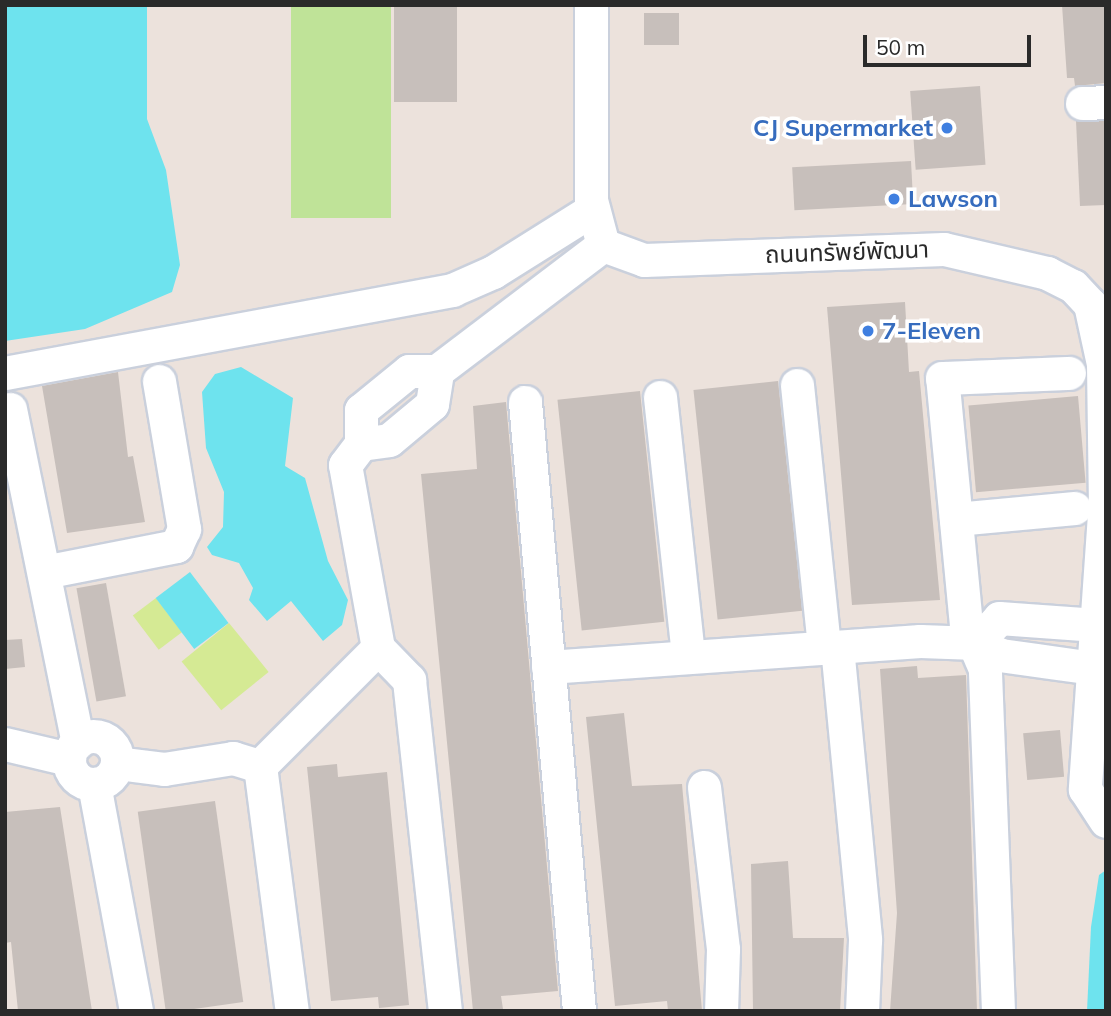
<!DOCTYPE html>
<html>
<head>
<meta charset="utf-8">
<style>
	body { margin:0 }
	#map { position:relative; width:1111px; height:1016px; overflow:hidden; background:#ece2dc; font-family:Mulish,"Noto Sans Thai",sans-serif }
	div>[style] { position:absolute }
	.green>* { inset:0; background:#bfe398; transform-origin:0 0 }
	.pitch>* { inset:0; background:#d5ea94; transform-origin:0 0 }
	.water>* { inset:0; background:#6ee3ee; transform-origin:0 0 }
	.building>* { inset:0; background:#c7bfbb; transform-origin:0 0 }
	.roads { filter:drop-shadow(2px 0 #cad0dc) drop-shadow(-2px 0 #cad0dc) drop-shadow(0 2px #cad0dc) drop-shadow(0 -2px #cad0dc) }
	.minor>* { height:33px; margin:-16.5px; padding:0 16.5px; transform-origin:16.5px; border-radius:16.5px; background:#fff }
	.minor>.ring { margin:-16.5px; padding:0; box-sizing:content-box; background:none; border:33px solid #fff; border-radius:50% }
	.dots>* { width:19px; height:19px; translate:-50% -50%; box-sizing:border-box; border:4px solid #fff; border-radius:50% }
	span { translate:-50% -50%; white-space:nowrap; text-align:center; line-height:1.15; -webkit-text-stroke:7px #fff; paint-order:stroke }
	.shop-label { font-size:24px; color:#366cbe; font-weight:700 }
	.right { translate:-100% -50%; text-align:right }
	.left { translate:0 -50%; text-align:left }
	.street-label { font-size:24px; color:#2a2a2a }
	.frame { position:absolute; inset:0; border:7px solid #2a2a2a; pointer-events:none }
	.scale { position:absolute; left:863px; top:35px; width:168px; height:32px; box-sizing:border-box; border:4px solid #2a2a2a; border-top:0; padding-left:9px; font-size:21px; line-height:24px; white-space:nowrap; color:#2a2a2a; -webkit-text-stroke:5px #fff; paint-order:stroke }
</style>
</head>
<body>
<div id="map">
	<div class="green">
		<i style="left:291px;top:5px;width:100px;height:213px"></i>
	</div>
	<div class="pitch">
		<i style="left:156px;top:598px;width:43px;height:29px;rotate:53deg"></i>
		<i style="left:229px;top:623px;width:63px;height:61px;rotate:51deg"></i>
	</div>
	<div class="water">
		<i style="clip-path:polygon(5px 5px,147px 5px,147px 119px,166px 170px,180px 265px,172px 292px,85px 329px,5px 341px)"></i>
		<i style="clip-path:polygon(241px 367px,293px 398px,285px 466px,305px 478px,328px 561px,348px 600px,342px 625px,323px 641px,291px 601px,267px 621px,249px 600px,253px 588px,239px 563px,212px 555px,207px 547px,223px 527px,224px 492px,206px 448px,202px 392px,215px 374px)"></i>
		<i style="left:190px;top:572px;width:64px;height:43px;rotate:53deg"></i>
		<i style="clip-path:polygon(1106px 870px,1106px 1011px,1087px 1011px,1091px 927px,1099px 875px)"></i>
	</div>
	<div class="building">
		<i style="left:394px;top:5px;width:63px;height:97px"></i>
		<i style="clip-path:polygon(1062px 5px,1106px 5px,1106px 83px,1075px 86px,1074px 78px,1067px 78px)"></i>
		<i style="left:679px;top:13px;width:32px;height:35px;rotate:90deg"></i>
		<i style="left:980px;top:86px;width:79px;height:70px;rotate:86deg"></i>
		<i style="clip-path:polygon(1076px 121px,1106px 121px,1106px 205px,1080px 206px)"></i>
		<i style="left:911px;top:161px;width:43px;height:119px;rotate:87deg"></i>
		<i style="clip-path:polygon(905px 302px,909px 372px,919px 371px,940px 600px,852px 605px,827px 307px)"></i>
		<i style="clip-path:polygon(118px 372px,128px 457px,133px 456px,145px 522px,67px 533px,42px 386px)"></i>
		<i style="left:778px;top:381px;width:231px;height:85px;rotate:84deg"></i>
		<i style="left:640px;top:391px;width:232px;height:83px;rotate:84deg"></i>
		<i style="left:1078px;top:396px;width:87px;height:110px;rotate:85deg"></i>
		<i style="clip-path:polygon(506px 402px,558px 991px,501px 996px,503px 1009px,473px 1011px,421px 474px,477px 469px,473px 406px)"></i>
		<i style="left:106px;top:583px;width:115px;height:30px;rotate:80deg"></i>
		<i style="clip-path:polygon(22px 639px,25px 667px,5px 669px,5px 640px)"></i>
		<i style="clip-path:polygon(917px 666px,918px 678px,966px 675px,977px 1011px,890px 1011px,897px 913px,880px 669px)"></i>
		<i style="clip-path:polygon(624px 713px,632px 786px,682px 784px,702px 1011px,668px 1011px,667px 1001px,615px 1006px,586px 717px)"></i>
		<i style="left:1060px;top:730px;width:47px;height:37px;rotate:85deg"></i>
		<i style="clip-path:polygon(337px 764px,338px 777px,387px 772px,409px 1005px,379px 1008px,378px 997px,331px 1001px,307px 767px)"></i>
		<i style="left:215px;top:801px;width:203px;height:78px;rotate:82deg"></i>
		<i style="clip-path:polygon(60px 807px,92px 1011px,18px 1011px,11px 942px,5px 943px,5px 812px)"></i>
		<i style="clip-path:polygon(788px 861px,793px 938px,844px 938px,840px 1011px,753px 1011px,751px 864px)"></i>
	</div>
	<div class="roads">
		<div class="minor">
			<i style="left:591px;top:5px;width:195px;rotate:90deg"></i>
			<i style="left:591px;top:200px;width:47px;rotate:75.1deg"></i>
			<i style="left:603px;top:245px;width:44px;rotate:20.1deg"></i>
			<i style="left:644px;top:260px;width:300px;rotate:-2.1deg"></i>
			<i style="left:944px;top:249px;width:106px;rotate:13.1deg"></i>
			<i style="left:1047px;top:273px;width:29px;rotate:27deg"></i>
			<i style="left:1073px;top:286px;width:25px;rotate:47deg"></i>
			<i style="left:1090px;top:304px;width:61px;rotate:77.8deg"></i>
			<i style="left:1103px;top:364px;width:136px;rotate:89.2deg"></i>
			<i style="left:1105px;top:500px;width:290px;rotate:94deg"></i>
			<i style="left:1085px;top:789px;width:38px;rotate:57deg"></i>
			<i style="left:1082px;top:103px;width:24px;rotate:-2deg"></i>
			<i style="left:5px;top:373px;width:455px;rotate:-10.5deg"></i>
			<i style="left:452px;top:290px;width:45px;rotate:-23.7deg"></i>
			<i style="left:493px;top:272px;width:117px;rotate:-32.1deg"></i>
			<i style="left:797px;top:385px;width:264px;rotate:84.1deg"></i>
			<i style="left:660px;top:397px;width:260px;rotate:83.8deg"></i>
			<i style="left:525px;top:402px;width:611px;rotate:84.93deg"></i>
			<i style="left:10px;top:409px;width:340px;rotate:78.5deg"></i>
			<i style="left:361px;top:444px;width:28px;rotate:-8deg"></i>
			<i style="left:389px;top:440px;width:56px;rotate:-39.9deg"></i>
			<i style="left:432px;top:404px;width:33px;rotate:-81deg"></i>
			<i style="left:956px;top:519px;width:119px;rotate:-5.3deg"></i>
			<i style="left:44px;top:572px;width:135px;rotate:-11.1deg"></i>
			<i style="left:176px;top:546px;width:19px;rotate:-65deg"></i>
			<i style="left:184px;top:529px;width:150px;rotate:-99.6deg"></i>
			<i style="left:837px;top:647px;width:294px;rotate:84.5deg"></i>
			<i style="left:865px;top:940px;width:71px;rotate:92.4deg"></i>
			<i style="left:378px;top:648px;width:186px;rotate:-100.2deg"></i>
			<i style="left:345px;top:465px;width:26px;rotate:-53deg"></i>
			<i style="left:361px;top:444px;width:34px;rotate:-90deg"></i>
			<i style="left:361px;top:410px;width:62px;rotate:-39.1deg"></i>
			<i style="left:409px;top:371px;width:28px"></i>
			<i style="left:437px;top:371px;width:208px;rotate:-37.2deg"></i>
			<i style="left:548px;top:667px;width:373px;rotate:-4deg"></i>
			<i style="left:920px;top:641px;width:56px;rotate:2deg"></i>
			<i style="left:1093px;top:668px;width:93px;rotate:-172deg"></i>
			<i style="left:1001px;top:655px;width:28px;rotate:-154deg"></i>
			<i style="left:976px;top:643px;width:34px;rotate:-47deg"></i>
			<i style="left:999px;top:618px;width:98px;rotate:4.1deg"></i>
			<i class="ring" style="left:69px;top:736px;width:15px;height:15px"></i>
			<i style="left:5px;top:744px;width:66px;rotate:13.2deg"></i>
			<i style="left:117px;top:763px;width:47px;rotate:7.3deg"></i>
			<i style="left:164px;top:769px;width:70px;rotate:-9.1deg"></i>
			<i style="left:233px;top:758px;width:28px;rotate:17deg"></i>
			<i style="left:260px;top:766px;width:167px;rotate:-45deg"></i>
			<i style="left:378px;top:648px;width:45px;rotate:45.9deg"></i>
			<i style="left:409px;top:680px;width:333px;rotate:83.8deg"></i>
			<i style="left:260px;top:766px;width:247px;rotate:82.6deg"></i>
			<i style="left:94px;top:784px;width:231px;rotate:79.5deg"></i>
			<i style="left:704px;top:787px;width:163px;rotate:83.3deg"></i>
			<i style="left:723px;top:949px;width:62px;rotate:91.8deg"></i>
			<i style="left:998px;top:1011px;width:342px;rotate:-92.2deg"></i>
			<i style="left:985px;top:669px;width:48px;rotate:-113.4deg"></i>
			<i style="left:966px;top:625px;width:248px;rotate:-95.5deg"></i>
			<i style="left:942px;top:378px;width:127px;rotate:-2.3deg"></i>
		</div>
	</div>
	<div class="dots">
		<i style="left:947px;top:128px;background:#3f7fe0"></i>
		<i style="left:894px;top:199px;background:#3f7fe0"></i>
		<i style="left:868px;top:331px;background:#3f7fe0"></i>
	</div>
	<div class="shop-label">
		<span class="right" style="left:933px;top:128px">CJ Supermarket</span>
		<span class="left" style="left:908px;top:199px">Lawson</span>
		<span class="left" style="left:882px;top:331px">7-Eleven</span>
	</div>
	<div class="street-label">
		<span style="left:847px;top:252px;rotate:-2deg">ถนนทรัพย์พัฒนา</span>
	</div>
	<div class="frame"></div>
	<div class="scale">50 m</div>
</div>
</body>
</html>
